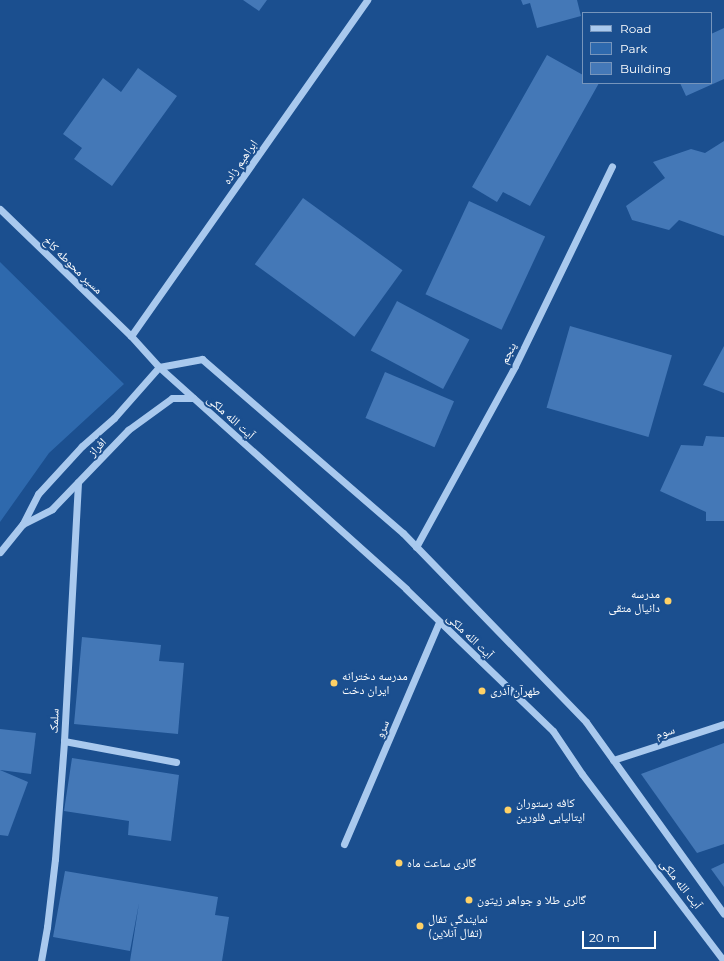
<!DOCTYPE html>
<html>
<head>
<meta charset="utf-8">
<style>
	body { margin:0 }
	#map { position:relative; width:724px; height:961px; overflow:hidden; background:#1b4f8f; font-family:Montserrat,"Noto Naskh Arabic",sans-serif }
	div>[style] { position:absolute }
	.green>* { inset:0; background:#2e69ad }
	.building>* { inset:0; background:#4478b7; transform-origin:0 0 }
	.minor>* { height:7px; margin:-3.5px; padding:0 3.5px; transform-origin:3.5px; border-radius:3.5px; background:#a9c9ee }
	.dots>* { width:11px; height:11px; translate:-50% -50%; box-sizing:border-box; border:2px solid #1b4f8f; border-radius:50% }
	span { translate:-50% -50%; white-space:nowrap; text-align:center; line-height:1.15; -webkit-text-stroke:4px #1b4f8f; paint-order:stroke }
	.street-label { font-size:12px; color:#fff }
	.poi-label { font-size:12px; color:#fff }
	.right { translate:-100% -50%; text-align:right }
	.left { translate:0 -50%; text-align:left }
	.legend { position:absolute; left:582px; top:12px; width:130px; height:72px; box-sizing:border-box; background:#1b4f8f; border:1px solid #7695bc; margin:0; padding:5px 7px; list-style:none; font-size:12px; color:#fff }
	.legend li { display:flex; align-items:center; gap:8px; height:20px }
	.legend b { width:20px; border:1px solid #7695bc }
	.scale { position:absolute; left:582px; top:931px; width:74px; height:18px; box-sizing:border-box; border:2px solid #fff; border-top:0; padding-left:5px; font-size:12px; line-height:14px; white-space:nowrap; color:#fff; -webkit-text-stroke:3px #1b4f8f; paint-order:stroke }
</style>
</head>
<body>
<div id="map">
	<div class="green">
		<i style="clip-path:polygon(0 262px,124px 384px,49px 453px,0 522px)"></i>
	</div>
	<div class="building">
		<i style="clip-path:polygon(243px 0,267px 0,259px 11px)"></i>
		<i style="clip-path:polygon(521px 0,577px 0,581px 16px,537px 28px,530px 3px,523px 5px)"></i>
		<i style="clip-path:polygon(724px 28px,724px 79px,686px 96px,680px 83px,711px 83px,711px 34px)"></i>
		<i style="clip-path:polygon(547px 55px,583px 75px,583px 83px,599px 83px,530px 206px,503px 192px,497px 202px,472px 187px)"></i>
		<i style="clip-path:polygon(138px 68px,177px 96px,112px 186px,74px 159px,82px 148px,63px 134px,103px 78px,121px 92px)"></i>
		<i style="clip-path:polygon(724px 141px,724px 236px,679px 220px,669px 230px,632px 220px,626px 206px,665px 178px,653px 162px,691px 149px,705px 153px)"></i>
		<i style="left:303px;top:198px;width:123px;height:82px;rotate:36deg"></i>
		<i style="left:469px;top:201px;width:84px;height:103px;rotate:25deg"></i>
		<i style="left:397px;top:301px;width:82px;height:56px;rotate:28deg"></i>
		<i style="left:570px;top:326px;width:106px;height:85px;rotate:16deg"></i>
		<i style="clip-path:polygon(724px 346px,724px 393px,703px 385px)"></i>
		<i style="left:385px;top:372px;width:75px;height:50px;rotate:23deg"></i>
		<i style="clip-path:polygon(706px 436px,724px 437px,724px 521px,706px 521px,706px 512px,660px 491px,681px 445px,703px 446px)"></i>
		<i style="clip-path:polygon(82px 637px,161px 645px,159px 661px,184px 663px,178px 734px,74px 724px)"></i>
		<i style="clip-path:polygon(0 729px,36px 733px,31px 774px,0 770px)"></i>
		<i style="clip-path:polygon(724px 743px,724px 844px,697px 853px,641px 774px)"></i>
		<i style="clip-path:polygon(72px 758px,179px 775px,171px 841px,128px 835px,129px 821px,64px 811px)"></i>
		<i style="clip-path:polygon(0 770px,28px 782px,8px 836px,0 835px)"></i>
		<i style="clip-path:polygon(724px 863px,724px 887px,711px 869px)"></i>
		<i style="clip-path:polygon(65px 871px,218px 897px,215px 915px,229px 917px,222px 961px,130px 961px,139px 903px,130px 951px,53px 937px)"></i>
	</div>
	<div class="minor">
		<i style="left:0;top:209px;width:182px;rotate:44.1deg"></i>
		<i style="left:131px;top:336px;width:42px;rotate:47.9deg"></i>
		<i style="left:159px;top:367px;width:332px;rotate:41.9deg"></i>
		<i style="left:406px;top:589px;width:204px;rotate:44deg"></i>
		<i style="left:553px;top:731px;width:52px;rotate:56deg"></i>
		<i style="left:582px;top:774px;width:235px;rotate:52.8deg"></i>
		<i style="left:131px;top:336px;width:411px;rotate:-54.9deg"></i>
		<i style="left:159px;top:367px;width:44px;rotate:-10.5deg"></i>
		<i style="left:202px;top:359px;width:266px;rotate:40.9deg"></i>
		<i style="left:403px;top:533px;width:263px;rotate:45.9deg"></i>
		<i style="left:586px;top:722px;width:236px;rotate:54.3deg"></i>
		<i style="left:159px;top:367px;width:68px;rotate:131.4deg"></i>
		<i style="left:114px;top:418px;width:43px;rotate:138.8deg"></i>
		<i style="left:82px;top:446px;width:65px;rotate:132.5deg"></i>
		<i style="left:38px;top:494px;width:34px;rotate:117deg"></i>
		<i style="left:23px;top:524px;width:33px;rotate:-27deg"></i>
		<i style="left:52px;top:509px;width:110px;rotate:-46.1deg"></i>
		<i style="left:128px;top:430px;width:54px;rotate:-36deg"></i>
		<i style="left:172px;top:398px;width:21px"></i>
		<i style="left:416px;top:547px;width:206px;rotate:-61.3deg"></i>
		<i style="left:515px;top:366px;width:222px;rotate:-64.1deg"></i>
		<i style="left:0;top:552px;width:36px;rotate:-51deg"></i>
		<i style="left:64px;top:741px;width:114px;rotate:10.6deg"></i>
		<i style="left:613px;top:760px;width:117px;rotate:-18deg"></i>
		<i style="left:344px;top:844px;width:241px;rotate:-66.8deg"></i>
		<i style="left:41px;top:961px;width:35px;rotate:-80deg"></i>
		<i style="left:47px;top:927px;width:68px;rotate:-83.3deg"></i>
		<i style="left:55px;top:859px;width:118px;rotate:-85.6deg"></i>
		<i style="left:64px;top:741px;width:259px;rotate:-86.9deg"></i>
	</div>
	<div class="dots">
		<i style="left:668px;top:601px;background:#ffd166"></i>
		<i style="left:334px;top:683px;background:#ffd166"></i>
		<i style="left:482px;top:691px;background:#ffd166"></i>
		<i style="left:508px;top:810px;background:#ffd166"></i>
		<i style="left:399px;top:863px;background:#ffd166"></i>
		<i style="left:469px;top:900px;background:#ffd166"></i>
		<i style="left:420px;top:926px;background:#ffd166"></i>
	</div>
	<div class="street-label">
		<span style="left:240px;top:162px;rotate:-55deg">ابراهیم زاده</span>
		<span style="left:73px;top:265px;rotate:44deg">مسیر محوطه کاخ</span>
		<span style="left:508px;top:353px;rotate:-63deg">پنجم</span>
		<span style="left:231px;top:417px;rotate:42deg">آیت الله ملکی</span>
		<span style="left:97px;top:447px;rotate:-46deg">افراز</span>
		<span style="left:470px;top:636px;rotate:44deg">آیت الله ملکی</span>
		<span style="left:54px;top:721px;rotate:-87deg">سلمک</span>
		<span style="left:382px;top:729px;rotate:-67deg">سرو</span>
		<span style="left:665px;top:732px;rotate:-18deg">سوم</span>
		<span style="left:681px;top:884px;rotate:52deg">آیت الله ملکی</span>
	</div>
	<div class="poi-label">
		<span class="right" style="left:660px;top:601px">مدرسه<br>دانیال متقی</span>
		<span class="left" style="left:342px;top:683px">مدرسه دخترانه<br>ایران دخت</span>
		<span class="left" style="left:490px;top:691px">طهرآن آذری</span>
		<span class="left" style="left:516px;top:810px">کافه رستوران<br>ایتالیایی فلورین</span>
		<span class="left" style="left:407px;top:863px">گالری ساعت ماه</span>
		<span class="left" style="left:477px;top:900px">گالری طلا و جواهر زیتون</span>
		<span class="left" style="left:428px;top:926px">نمایندگی تفال<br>(تفال آنلاین)</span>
	</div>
	<ul class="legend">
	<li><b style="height:5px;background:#a9c9ee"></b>Road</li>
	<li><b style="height:11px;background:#2e69ad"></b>Park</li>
	<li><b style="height:11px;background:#4478b7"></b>Building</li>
	</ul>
	<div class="scale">20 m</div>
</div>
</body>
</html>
